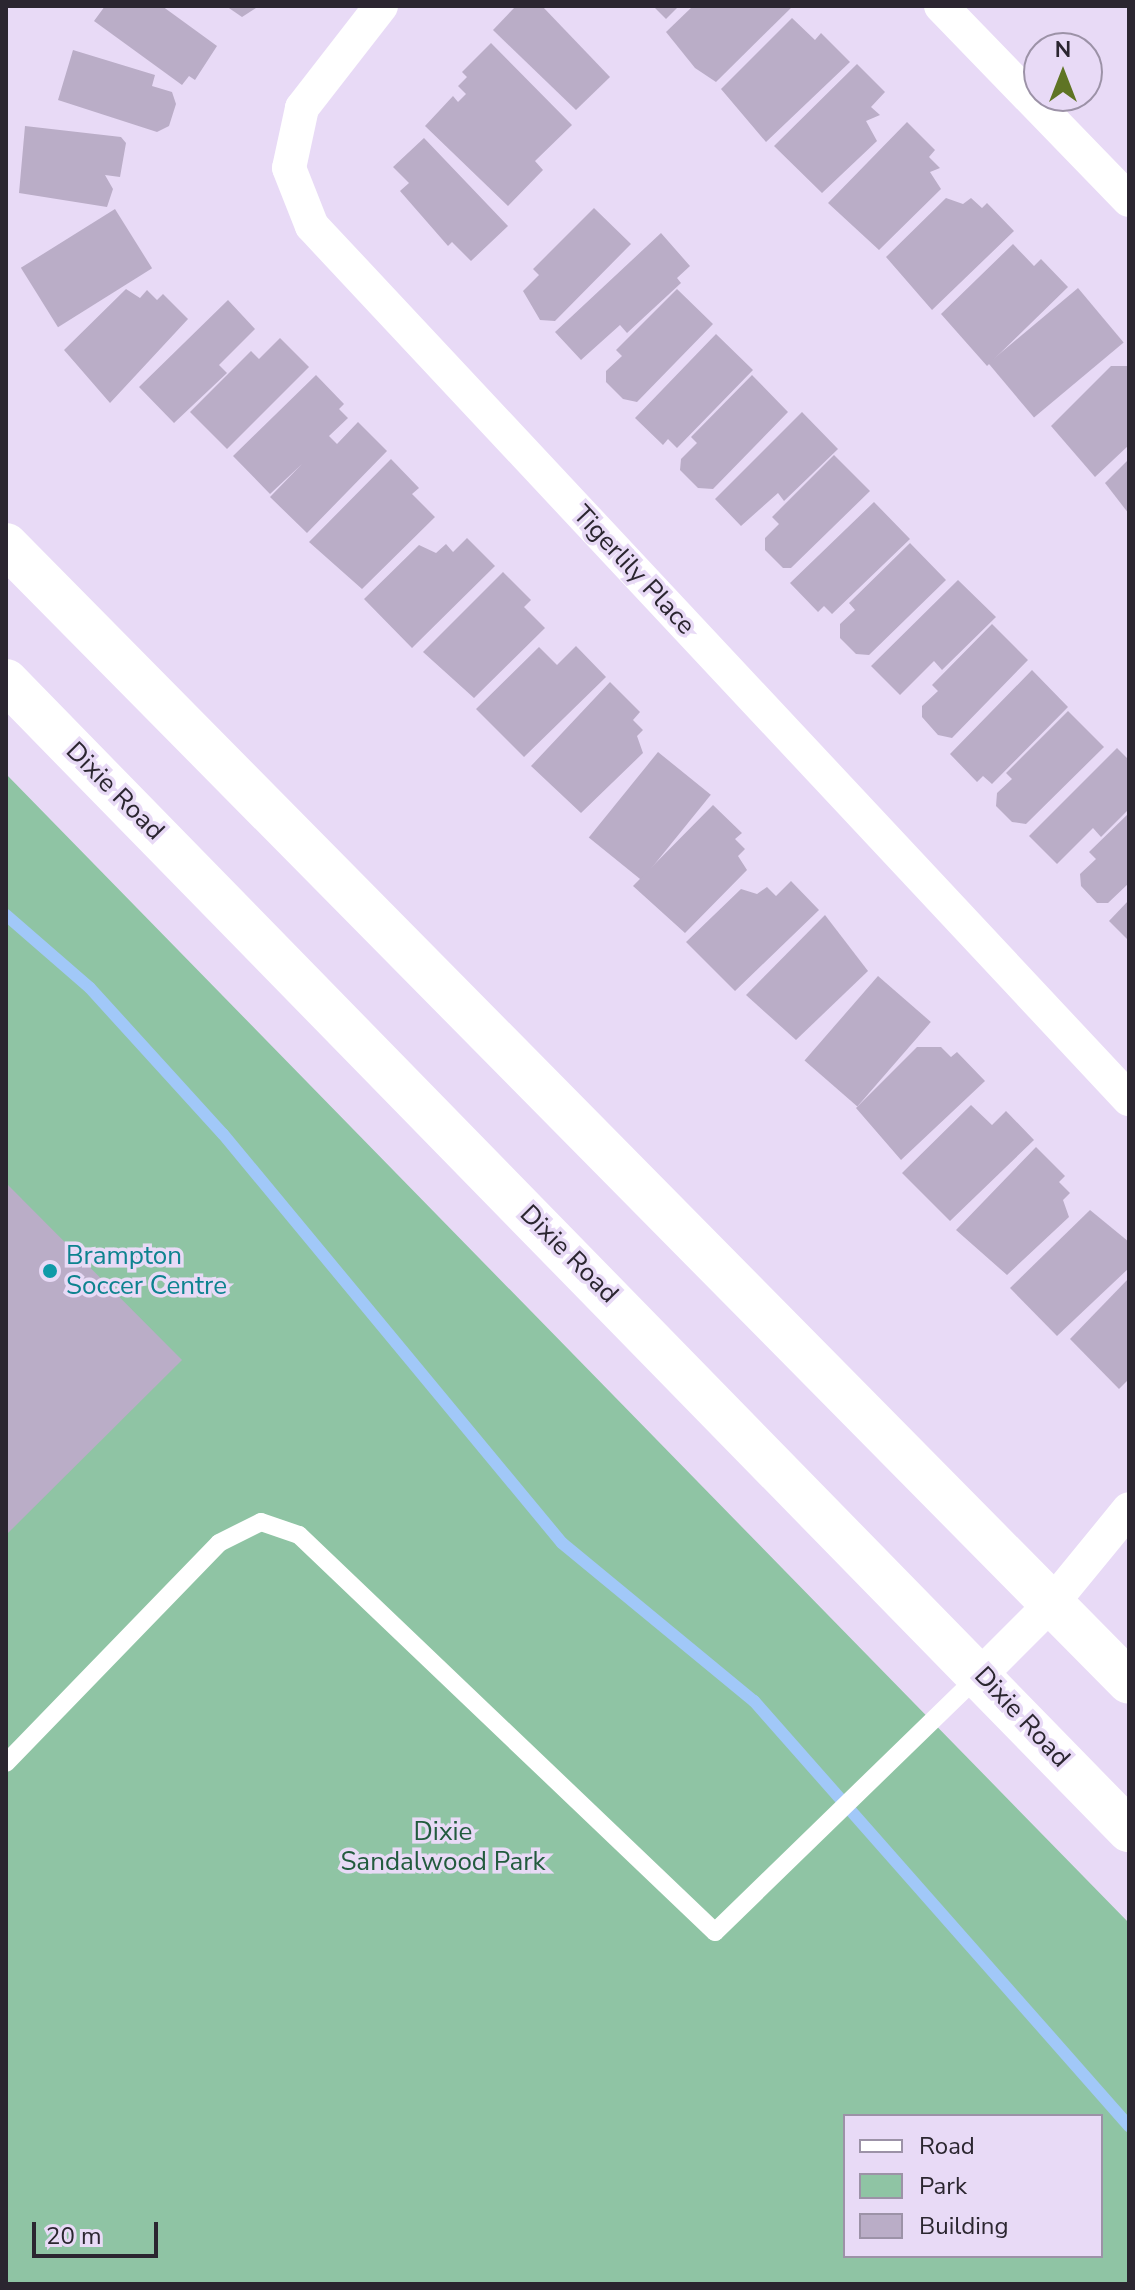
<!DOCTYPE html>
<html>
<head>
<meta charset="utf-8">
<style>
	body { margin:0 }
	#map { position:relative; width:1135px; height:2290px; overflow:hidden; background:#e8daf6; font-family:"Nunito Sans",sans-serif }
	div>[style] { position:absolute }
	.green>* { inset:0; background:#8fc4a4 }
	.stream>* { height:12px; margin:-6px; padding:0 6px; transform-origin:6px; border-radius:6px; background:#a1c8f8 }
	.building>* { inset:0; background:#baadc7; transform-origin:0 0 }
	.service>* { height:18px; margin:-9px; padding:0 9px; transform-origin:9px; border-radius:9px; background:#fff }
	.minor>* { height:34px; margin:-17px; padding:0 17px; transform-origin:17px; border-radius:17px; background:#fff }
	.secondary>* { height:44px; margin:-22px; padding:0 22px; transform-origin:22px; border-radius:22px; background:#fff }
	.dots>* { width:22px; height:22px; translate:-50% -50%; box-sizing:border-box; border:4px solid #e8daf6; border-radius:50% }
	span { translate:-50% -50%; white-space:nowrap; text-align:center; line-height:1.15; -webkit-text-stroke:7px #e8daf6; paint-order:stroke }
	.street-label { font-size:26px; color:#2b2630 }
	.culture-label { font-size:26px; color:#0d838f }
	.left { translate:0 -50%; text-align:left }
	.park-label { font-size:26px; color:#225b3e }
	.frame { position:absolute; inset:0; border:8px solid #2b2630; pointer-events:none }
	.legend { position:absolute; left:843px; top:2114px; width:260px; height:144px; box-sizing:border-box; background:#e8daf6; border:2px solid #9c92a7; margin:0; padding:10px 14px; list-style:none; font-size:24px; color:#2b2630 }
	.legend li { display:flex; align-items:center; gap:16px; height:40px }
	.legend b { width:40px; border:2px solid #9c92a7 }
	.north { position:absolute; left:1023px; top:32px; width:80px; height:80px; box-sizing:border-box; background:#e8daf6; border:2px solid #9c92a7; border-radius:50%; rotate:0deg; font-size:22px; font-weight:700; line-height:32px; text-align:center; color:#2b2630 }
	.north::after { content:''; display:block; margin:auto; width:28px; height:36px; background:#5f7424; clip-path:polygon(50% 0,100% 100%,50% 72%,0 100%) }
	.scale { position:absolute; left:32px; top:2222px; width:126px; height:36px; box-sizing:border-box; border:4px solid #2b2630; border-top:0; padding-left:10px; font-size:24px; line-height:28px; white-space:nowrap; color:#2b2630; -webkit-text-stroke:6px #e8daf6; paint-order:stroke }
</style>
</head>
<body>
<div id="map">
	<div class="green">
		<i style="clip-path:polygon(evenodd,6px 774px,1129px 1923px,1129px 2284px,6px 2284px,6px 774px,845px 2116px,1101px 2116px,1101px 2256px,845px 2256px,845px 2116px)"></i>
	</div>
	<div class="stream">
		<i style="left:6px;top:915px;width:111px;rotate:41deg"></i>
		<i style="left:90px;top:988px;width:197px;rotate:47.7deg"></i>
		<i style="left:223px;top:1134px;width:531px;rotate:50.35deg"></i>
		<i style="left:562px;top:1543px;width:249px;rotate:39.5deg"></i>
		<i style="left:754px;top:1701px;width:567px;rotate:48.58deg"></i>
	</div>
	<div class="building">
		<i style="clip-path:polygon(105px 6px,162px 6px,217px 46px,195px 80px,189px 76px,182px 85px,94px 21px)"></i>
		<i style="clip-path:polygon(226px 6px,259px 6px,242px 17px)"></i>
		<i style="clip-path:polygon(516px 6px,542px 6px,610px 77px,576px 110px,493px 30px)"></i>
		<i style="clip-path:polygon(653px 6px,679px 6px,666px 19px)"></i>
		<i style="clip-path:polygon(693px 6px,793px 6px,716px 82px,695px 68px,666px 32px)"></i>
		<i style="clip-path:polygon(792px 18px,815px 40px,821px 33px,850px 62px,766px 142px,721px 89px)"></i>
		<i style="clip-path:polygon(491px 43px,572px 125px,535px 161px,543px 170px,508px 206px,425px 126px,453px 96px,458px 102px,466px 94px,458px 86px,467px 77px,462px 72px)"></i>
		<i style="clip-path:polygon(73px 50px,155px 75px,152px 86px,172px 92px,176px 104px,169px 126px,157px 132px,58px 100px)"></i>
		<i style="clip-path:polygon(857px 64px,885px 92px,871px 107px,880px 115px,866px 121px,877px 141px,822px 193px,774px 146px)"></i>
		<i style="clip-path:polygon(907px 122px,935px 150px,929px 157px,940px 168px,930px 172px,941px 189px,879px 250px,828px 203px)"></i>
		<i style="clip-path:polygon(25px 126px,121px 137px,126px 143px,120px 177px,105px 175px,113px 189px,107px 207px,19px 193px)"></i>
		<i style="clip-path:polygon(424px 138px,508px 226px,471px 261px,452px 242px,448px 246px,400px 191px,409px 183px,393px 167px)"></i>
		<i style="clip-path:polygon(946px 198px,963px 204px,971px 198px,982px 208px,987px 203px,1014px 231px,932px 310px,886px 257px)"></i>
		<i style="clip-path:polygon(594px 208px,631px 244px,555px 321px,540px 320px,523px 291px,539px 275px,533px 269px)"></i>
		<i style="left:115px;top:209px;width:70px;height:111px;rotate:58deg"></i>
		<i style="clip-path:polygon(661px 233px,690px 266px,677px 278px,681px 283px,627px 333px,620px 325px,581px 360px,555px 332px)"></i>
		<i style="clip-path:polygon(1013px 244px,1034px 266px,1041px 259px,1068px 287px,987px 366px,941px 314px)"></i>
		<i style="left:1078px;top:288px;width:71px;height:117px;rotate:50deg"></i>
		<i style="clip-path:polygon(126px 289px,140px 298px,147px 290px,157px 300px,163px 294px,188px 319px,110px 403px,64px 350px)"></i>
		<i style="clip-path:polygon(677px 289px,713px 324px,637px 402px,623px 399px,606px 382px,606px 371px,622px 356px,616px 350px)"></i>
		<i style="clip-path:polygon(228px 300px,255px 329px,219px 365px,227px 373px,174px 423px,139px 387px)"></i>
		<i style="clip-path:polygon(716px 334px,753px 370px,677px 448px,668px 439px,663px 445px,635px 418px)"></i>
		<i style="clip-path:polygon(280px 338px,309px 367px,227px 449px,190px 412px,251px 351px,259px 359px)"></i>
		<i style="clip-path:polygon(1111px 366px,1129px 366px,1129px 445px,1095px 477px,1051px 426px)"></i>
		<i style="clip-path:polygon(316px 375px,344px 404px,339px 409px,348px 418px,329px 436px,337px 444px,358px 422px,387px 451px,307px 533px,270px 497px,302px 464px,270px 494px,233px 456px)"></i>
		<i style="clip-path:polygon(752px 375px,788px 412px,713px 489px,698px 488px,680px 470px,681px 459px,697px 443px,691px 437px)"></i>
		<i style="clip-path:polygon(802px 412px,838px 449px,784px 501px,778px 493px,741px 526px,715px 499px)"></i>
		<i style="clip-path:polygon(834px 455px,870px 491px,791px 568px,783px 568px,765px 550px,765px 538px,779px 524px,772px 517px)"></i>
		<i style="clip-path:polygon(391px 459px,419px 488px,412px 494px,435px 517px,362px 589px,309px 542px)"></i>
		<i style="clip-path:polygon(1129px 459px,1129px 514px,1105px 483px)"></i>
		<i style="clip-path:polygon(874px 502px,910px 539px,832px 614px,824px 606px,818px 612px,790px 583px)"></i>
		<i style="clip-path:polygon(467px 538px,495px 566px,412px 648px,364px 599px,419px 545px,436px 553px,446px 544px,453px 552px)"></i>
		<i style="clip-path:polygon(910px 543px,946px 580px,869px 655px,856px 654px,840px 638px,840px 624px,855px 610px,849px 603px)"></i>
		<i style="clip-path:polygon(503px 572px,531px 600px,524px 607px,545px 628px,474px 698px,423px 652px)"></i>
		<i style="clip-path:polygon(958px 580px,996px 617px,942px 670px,934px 661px,900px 695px,871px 666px)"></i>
		<i style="clip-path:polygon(992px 624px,1028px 660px,952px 738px,938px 735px,922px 717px,922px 706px,938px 691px,932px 685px)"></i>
		<i style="clip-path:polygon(576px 646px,606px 677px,524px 757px,476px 709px,539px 647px,557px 665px)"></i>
		<i style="clip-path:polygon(1032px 670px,1068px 707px,992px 784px,983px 776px,977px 782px,950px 754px)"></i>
		<i style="clip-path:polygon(610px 682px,640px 712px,633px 720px,643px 730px,637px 736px,643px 753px,581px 813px,531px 766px)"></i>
		<i style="clip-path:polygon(1068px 711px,1104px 747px,1026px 824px,1012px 822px,996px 806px,997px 793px,1012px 779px,1006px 773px)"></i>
		<i style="clip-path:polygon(1117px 748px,1129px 760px,1129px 809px,1101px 837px,1093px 828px,1057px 864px,1029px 836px)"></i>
		<i style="left:658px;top:752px;width:68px;height:110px;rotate:39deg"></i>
		<i style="clip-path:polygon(713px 805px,742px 833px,735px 839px,745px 849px,738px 856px,747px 870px,685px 933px,633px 886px)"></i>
		<i style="clip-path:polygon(1129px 813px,1129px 883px,1108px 903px,1097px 903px,1081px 886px,1080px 874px,1096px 859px,1089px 852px)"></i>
		<i style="clip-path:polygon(791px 881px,819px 910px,735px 991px,686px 942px,741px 889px,757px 894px,767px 887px,776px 896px)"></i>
		<i style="clip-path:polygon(1129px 900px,1129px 941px,1109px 921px)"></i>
		<i style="clip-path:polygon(825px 915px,868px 971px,796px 1040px,746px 995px)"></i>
		<i style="left:878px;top:976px;width:70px;height:112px;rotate:41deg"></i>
		<i style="clip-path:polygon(917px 1047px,941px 1047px,951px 1057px,957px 1052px,985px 1081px,901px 1160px,856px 1108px)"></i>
		<i style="clip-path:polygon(971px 1105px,992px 1125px,1006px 1111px,1034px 1140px,950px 1221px,902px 1173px)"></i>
		<i style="clip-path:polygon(1036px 1147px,1065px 1176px,1059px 1182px,1070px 1193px,1063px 1200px,1069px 1217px,1007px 1275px,956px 1230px)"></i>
		<i style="clip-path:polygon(6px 1183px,182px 1360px,6px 1535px)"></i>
		<i style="clip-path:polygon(1090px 1210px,1129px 1242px,1129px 1268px,1057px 1336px,1010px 1288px)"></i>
		<i style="clip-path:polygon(1129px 1278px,1129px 1379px,1119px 1389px,1070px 1339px)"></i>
	</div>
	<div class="service">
		<i style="left:6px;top:1763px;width:306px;rotate:-45.9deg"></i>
		<i style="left:219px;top:1543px;width:47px;rotate:-26.6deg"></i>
		<i style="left:261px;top:1522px;width:40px;rotate:18.9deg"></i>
		<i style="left:299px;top:1535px;width:575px;rotate:43.66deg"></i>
		<i style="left:715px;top:1932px;width:368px;rotate:-44.2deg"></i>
	</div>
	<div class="minor">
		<i style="left:381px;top:6px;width:129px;rotate:127.8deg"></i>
		<i style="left:302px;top:108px;width:61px;rotate:102.2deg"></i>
		<i style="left:289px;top:168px;width:62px;rotate:68.4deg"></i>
		<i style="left:312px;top:226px;width:1196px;rotate:46.9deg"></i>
		<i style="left:941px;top:6px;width:270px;rotate:45.9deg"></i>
		<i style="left:982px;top:1673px;width:100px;rotate:-45deg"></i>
		<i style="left:1053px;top:1602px;width:120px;rotate:-50.7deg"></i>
	</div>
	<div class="secondary">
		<i style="left:6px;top:545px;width:1598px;rotate:45.35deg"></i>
		<i style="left:6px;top:681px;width:1607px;rotate:45.66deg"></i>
	</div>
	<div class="dots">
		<i style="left:50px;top:1271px;background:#0f9aa8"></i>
	</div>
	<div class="street-label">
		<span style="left:634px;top:570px;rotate:47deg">Tigerlily Place</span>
		<span style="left:115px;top:791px;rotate:45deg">Dixie Road</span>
		<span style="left:569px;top:1254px;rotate:45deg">Dixie Road</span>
		<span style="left:1022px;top:1717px;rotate:47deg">Dixie Road</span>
	</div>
	<div class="culture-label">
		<span class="left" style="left:66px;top:1271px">Brampton<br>Soccer Centre</span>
	</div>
	<div class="park-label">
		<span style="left:443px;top:1847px">Dixie<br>Sandalwood Park</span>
	</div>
	<div class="frame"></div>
	<ul class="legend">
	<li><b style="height:10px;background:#fff"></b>Road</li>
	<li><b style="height:22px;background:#8fc4a4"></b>Park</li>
	<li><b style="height:22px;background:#baadc7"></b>Building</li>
	</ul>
	<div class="north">N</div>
	<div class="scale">20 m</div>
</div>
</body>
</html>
